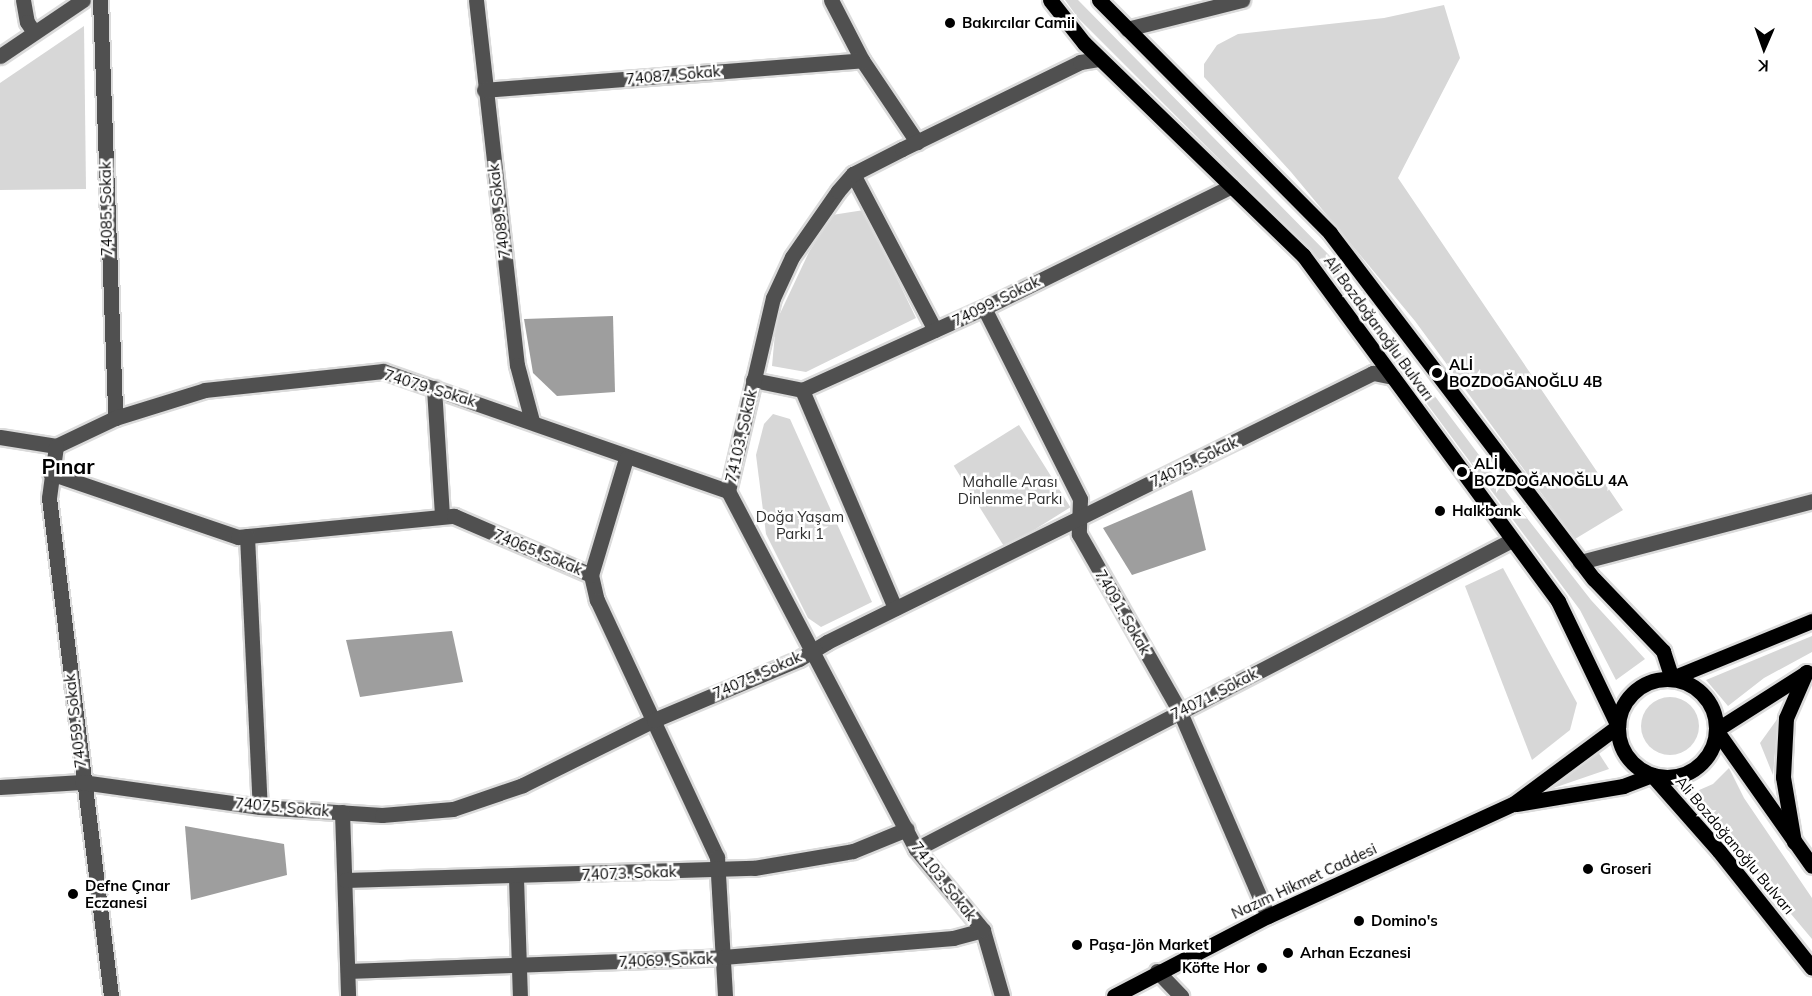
<!DOCTYPE html>
<html>
<head>
<meta charset="utf-8">
<style>
	body { margin:0 }
	#map { position:relative; width:1812px; height:996px; overflow:hidden; background:#fff; font-family:Mulish,sans-serif }
	div>[style] { position:absolute }
	.green>* { inset:0; background:#d7d7d7; transform-origin:0 0 }
	.round { border-radius:50% }
	.water>* { inset:0; background:#9e9e9e }
	.roads { filter:drop-shadow(2px 0 #dbdbdb) drop-shadow(-2px 0 #dbdbdb) drop-shadow(0 2px #dbdbdb) drop-shadow(0 -2px #dbdbdb) }
	.minor>* { height:15px; margin:-7.5px; padding:0 7.5px; transform-origin:7.5px; border-radius:7.5px; background:#505050 }
	.major>* { height:15px; margin:-7.5px; padding:0 7.5px; transform-origin:7.5px; border-radius:7.5px; background:#000 }
	.major>.ring { margin:-7.5px; padding:0; box-sizing:content-box; background:none; border:15px solid #000; border-radius:50% }
	.dots>* { width:16px; height:16px; translate:-50% -50%; box-sizing:border-box; border:3px solid #fff; border-radius:50% }
	span { translate:-50% -50%; white-space:nowrap; text-align:center; line-height:1.15; -webkit-text-stroke:5px #fff; paint-order:stroke }
	.poi-label { font-size:15px; color:#000; font-weight:700 }
	.left { translate:0 -50%; text-align:left }
	.right { translate:-100% -50%; text-align:right }
	.street-label { font-size:15px; color:#000 }
	.park-label { font-size:15px; color:#2e2e2e }
	.district-label { font-size:21px; color:#000; font-weight:700 }
	.north { position:absolute; left:1734px; top:18px; width:60px; height:60px; -webkit-text-stroke:4px #fff; paint-order:stroke; rotate:182deg; font-size:16px; font-weight:700; line-height:24px; text-align:center; color:#000 }
	.north::after { content:''; display:block; margin:auto; width:21px; height:27px; background:#000; clip-path:polygon(50% 0,100% 100%,50% 72%,0 100%) }
</style>
</head>
<body>
<div id="map">
	<div class="green">
		<i style="clip-path:polygon(1065px 0,1078px 0,1329px 255px,1512px 499px,1591px 600px,1645px 659px,1616px 680px,1580px 610px,1321px 261px,1078px 18px)"></i>
		<i style="clip-path:polygon(1444px 5px,1460px 58px,1398px 178px,1623px 510px,1575px 539px,1415px 321px,1291px 172px,1204px 77px,1204px 64px,1217px 45px,1238px 34px,1384px 18px)"></i>
		<i style="clip-path:polygon(84px 26px,86px 189px,0 190px,0 83px)"></i>
		<i style="clip-path:polygon(864px 210px,916px 318px,806px 372px,772px 366px,776px 322px,809px 252px,832px 215px)"></i>
		<i style="clip-path:polygon(773px 414px,790px 419px,872px 602px,821px 627px,808px 618px,766px 534px,756px 455px,764px 424px)"></i>
		<i style="left:1019px;top:425px;width:97px;height:77px;rotate:58deg"></i>
		<i style="clip-path:polygon(1503px 568px,1577px 703px,1570px 730px,1532px 760px,1465px 586px)"></i>
		<i style="clip-path:polygon(1812px 636px,1812px 652px,1764px 678px,1728px 706px,1706px 680px)"></i>
		<i class="round" style="left:1641px;top:697px;width:58px;height:58px"></i>
		<i style="clip-path:polygon(1778px 718px,1773px 775px,1760px 743px)"></i>
		<i style="clip-path:polygon(1598px 752px,1609px 769px,1536px 794px)"></i>
		<i style="clip-path:polygon(1729px 768px,1744px 798px,1812px 898px,1812px 939px,1690px 794px,1713px 784px)"></i>
	</div>
	<div class="water">
		<i style="clip-path:polygon(613px 316px,615px 392px,557px 396px,533px 373px,524px 319px)"></i>
		<i style="clip-path:polygon(1192px 490px,1206px 550px,1132px 575px,1103px 528px)"></i>
		<i style="clip-path:polygon(452px 631px,463px 682px,360px 697px,346px 640px)"></i>
		<i style="clip-path:polygon(185px 826px,284px 844px,287px 875px,191px 900px)"></i>
	</div>
	<div class="roads">
		<div class="minor">
			<i style="left:23px;top:0;width:22px;rotate:80deg"></i>
			<i style="left:27px;top:22px;width:12px;rotate:55deg"></i>
			<i style="left:100px;top:0;width:418px;rotate:87.9deg"></i>
			<i style="left:476px;top:0;width:367px;rotate:83.6deg"></i>
			<i style="left:517px;top:365px;width:58px;rotate:75deg"></i>
			<i style="left:831px;top:0;width:68px;rotate:62.7deg"></i>
			<i style="left:862px;top:60px;width:99px;rotate:56.1deg"></i>
			<i style="left:1127px;top:29px;width:119px;rotate:-14.2deg"></i>
			<i style="left:0;top:56px;width:100px;rotate:-34deg"></i>
			<i style="left:484px;top:90px;width:379px;rotate:-4.5deg"></i>
			<i style="left:853px;top:174px;width:176px;rotate:62.3deg"></i>
			<i style="left:984px;top:308px;width:214px;rotate:63.3deg"></i>
			<i style="left:1080px;top:499px;width:35px;rotate:92deg"></i>
			<i style="left:1079px;top:534px;width:205px;rotate:60.4deg"></i>
			<i style="left:1180px;top:712px;width:222px;rotate:66.7deg"></i>
			<i style="left:753px;top:380px;width:50px;rotate:11.5deg"></i>
			<i style="left:802px;top:390px;width:200px;rotate:-24.3deg"></i>
			<i style="left:984px;top:308px;width:276px;rotate:-26.2deg"></i>
			<i style="left:434px;top:388px;width:128px;rotate:86.4deg"></i>
			<i style="left:802px;top:390px;width:237px;rotate:66.9deg"></i>
			<i style="left:0;top:437px;width:57px;rotate:9.1deg"></i>
			<i style="left:56px;top:446px;width:65px;rotate:-25.4deg"></i>
			<i style="left:115px;top:418px;width:94px;rotate:-17.3deg"></i>
			<i style="left:205px;top:390px;width:179px;rotate:-6.1deg"></i>
			<i style="left:383px;top:371px;width:365px;rotate:19.2deg"></i>
			<i style="left:56px;top:446px;width:52px;rotate:97.7deg"></i>
			<i style="left:49px;top:498px;width:502px;rotate:82.9deg"></i>
			<i style="left:50px;top:473px;width:199px;rotate:18.8deg"></i>
			<i style="left:238px;top:537px;width:217px;rotate:-5.6deg"></i>
			<i style="left:454px;top:516px;width:149px;rotate:23.3deg"></i>
			<i style="left:247px;top:536px;width:271px;rotate:87.3deg"></i>
			<i style="left:1580px;top:562px;width:240px;rotate:-14.7deg"></i>
			<i style="left:591px;top:575px;width:26px;rotate:77deg"></i>
			<i style="left:597px;top:600px;width:284px;rotate:65deg"></i>
			<i style="left:717px;top:857px;width:139px;rotate:86.7deg"></i>
			<i style="left:591px;top:575px;width:122px;rotate:-73.3deg"></i>
			<i style="left:0;top:787px;width:82px;rotate:-3.5deg"></i>
			<i style="left:82px;top:782px;width:180px;rotate:8deg"></i>
			<i style="left:260px;top:807px;width:122px;rotate:3.8deg"></i>
			<i style="left:382px;top:815px;width:71px;rotate:-4.8deg"></i>
			<i style="left:453px;top:809px;width:74px;rotate:-18.9deg"></i>
			<i style="left:523px;top:785px;width:146px;rotate:-26.4deg"></i>
			<i style="left:654px;top:720px;width:157px;rotate:-22.8deg"></i>
			<i style="left:799px;top:659px;width:33px;rotate:-31deg"></i>
			<i style="left:827px;top:642px;width:609px;rotate:-26.23deg"></i>
			<i style="left:1373px;top:373px;width:20px;rotate:11deg"></i>
			<i style="left:342px;top:812px;width:184px;rotate:88.1deg"></i>
			<i style="left:916px;top:849px;width:671px;rotate:-27.4deg"></i>
			<i style="left:516px;top:878px;width:118px;rotate:88.1deg"></i>
			<i style="left:345px;top:880px;width:409px;rotate:-1.7deg"></i>
			<i style="left:754px;top:868px;width:100px;rotate:-9.7deg"></i>
			<i style="left:853px;top:851px;width:58px;rotate:-22.2deg"></i>
			<i style="left:348px;top:971px;width:375px;rotate:-2.1deg"></i>
			<i style="left:723px;top:957px;width:231px;rotate:-4.7deg"></i>
			<i style="left:953px;top:938px;width:31px;rotate:-15deg"></i>
			<i style="left:1157px;top:971px;width:35px;rotate:46deg"></i>
			<i style="left:1002px;top:996px;width:69px;rotate:-106.1deg"></i>
			<i style="left:983px;top:930px;width:105px;rotate:-129.6deg"></i>
			<i style="left:916px;top:849px;width:404px;rotate:-117.7deg"></i>
			<i style="left:728px;top:491px;width:198px;rotate:-76.9deg"></i>
			<i style="left:773px;top:298px;width:45px;rotate:-65.1deg"></i>
			<i style="left:792px;top:257px;width:80px;rotate:-55.1deg"></i>
			<i style="left:838px;top:191px;width:23px;rotate:-49deg"></i>
			<i style="left:853px;top:174px;width:55px;rotate:-27deg"></i>
			<i style="left:902px;top:149px;width:198px;rotate:-26deg"></i>
			<i style="left:1080px;top:62px;width:20px;rotate:-9deg"></i>
		</div>
		<div class="major">
			<i style="left:1050px;top:0;width:55px;rotate:51.7deg"></i>
			<i style="left:1084px;top:43px;width:305px;rotate:44.1deg"></i>
			<i style="left:1303px;top:255px;width:430px;rotate:53.6deg"></i>
			<i style="left:1558px;top:601px;width:139px;rotate:64.4deg"></i>
			<i style="left:1099px;top:0;width:328px;rotate:45.2deg"></i>
			<i style="left:1330px;top:233px;width:435px;rotate:52.7deg"></i>
			<i style="left:1594px;top:579px;width:100px;rotate:46.2deg"></i>
			<i style="left:1663px;top:651px;width:28px;rotate:72deg"></i>
			<i style="left:1672px;top:678px;width:151px;rotate:-22.2deg"></i>
			<i class="ring" style="left:1618px;top:679px;width:83px;height:83px"></i>
			<i style="left:1716px;top:730px;width:166px;rotate:54.8deg"></i>
			<i style="left:1716px;top:730px;width:108px;rotate:-32.5deg"></i>
			<i style="left:1652px;top:775px;width:101px;rotate:48.6deg"></i>
			<i style="left:1719px;top:851px;width:149px;rotate:51.5deg"></i>
			<i style="left:1516px;top:804px;width:109px;rotate:-9.5deg"></i>
			<i style="left:1623px;top:786px;width:31px;rotate:-21deg"></i>
			<i style="left:1794px;top:842px;width:66px;rotate:-99.6deg"></i>
			<i style="left:1783px;top:777px;width:59px;rotate:-87.1deg"></i>
			<i style="left:1786px;top:718px;width:50px;rotate:-66.5deg"></i>
			<i style="left:1114px;top:996px;width:174px;rotate:-27.5deg"></i>
			<i style="left:1268px;top:916px;width:269px;rotate:-24.6deg"></i>
			<i style="left:1513px;top:804px;width:131px;rotate:-36.6deg"></i>
		</div>
	</div>
	<div class="dots">
		<i style="left:950px;top:23px;background:#000"></i>
		<i style="left:1437px;top:373px;background:#000"></i>
		<i style="left:1462px;top:472px;background:#000"></i>
		<i style="left:1440px;top:511px;background:#000"></i>
		<i style="left:1588px;top:869px;background:#000"></i>
		<i style="left:73px;top:894px;background:#000"></i>
		<i style="left:1359px;top:921px;background:#000"></i>
		<i style="left:1077px;top:945px;background:#000"></i>
		<i style="left:1288px;top:953px;background:#000"></i>
		<i style="left:1262px;top:968px;background:#000"></i>
	</div>
	<div class="poi-label">
		<span class="left" style="left:962px;top:23px">Bakırcılar Camii</span>
		<span class="left" style="left:1449px;top:373px">ALİ<br>BOZDOĞANOĞLU 4B</span>
		<span class="left" style="left:1474px;top:472px">ALİ<br>BOZDOĞANOĞLU 4A</span>
		<span class="left" style="left:1452px;top:511px">Halkbank</span>
		<span class="left" style="left:1600px;top:869px">Groseri</span>
		<span class="left" style="left:85px;top:894px">Defne Çınar<br>Eczanesi</span>
		<span class="left" style="left:1371px;top:921px">Domino's</span>
		<span class="left" style="left:1089px;top:945px">Paşa-Jön Market</span>
		<span class="left" style="left:1300px;top:953px">Arhan Eczanesi</span>
		<span class="right" style="left:1250px;top:968px">Köfte Hor</span>
	</div>
	<div class="street-label">
		<span style="left:673px;top:75px;rotate:-5deg">74087. Sokak</span>
		<span style="left:106px;top:209px;rotate:-91deg">74085. Sokak</span>
		<span style="left:499px;top:211px;rotate:-97deg">74089. Sokak</span>
		<span style="left:996px;top:301px;rotate:-26deg">74099. Sokak</span>
		<span style="left:1379px;top:328px;rotate:54deg">Ali Bozdoğanoğlu Bulvarı</span>
		<span style="left:430px;top:388px;rotate:17deg">74079. Sokak</span>
		<span style="left:741px;top:436px;rotate:-77deg">74103. Sokak</span>
		<span style="left:1194px;top:462px;rotate:-26deg">74075. Sokak</span>
		<span style="left:538px;top:552px;rotate:23deg">74065. Sokak</span>
		<span style="left:1123px;top:612px;rotate:60deg">74091. Sokak</span>
		<span style="left:757px;top:675px;rotate:-24deg">74075. Sokak</span>
		<span style="left:1214px;top:694px;rotate:-27deg">74071. Sokak</span>
		<span style="left:75px;top:721px;rotate:-97deg">74059. Sokak</span>
		<span style="left:282px;top:807px;rotate:5deg">74075. Sokak</span>
		<span style="left:1735px;top:845px;rotate:50deg">Ali Bozdoğanoğlu Bulvarı</span>
		<span style="left:629px;top:873px;rotate:-2deg">74073. Sokak</span>
		<span style="left:944px;top:881px;rotate:52deg">74103. Sokak</span>
		<span style="left:1304px;top:881px;rotate:-25deg">Nazım Hikmet Caddesi</span>
		<span style="left:666px;top:960px;rotate:-2deg">74069. Sokak</span>
	</div>
	<div class="park-label">
		<span style="left:1010px;top:490px">Mahalle Arası<br>Dinlenme Parkı</span>
		<span style="left:800px;top:525px">Doğa Yaşam<br>Parkı 1</span>
	</div>
	<div class="district-label">
		<span style="left:68px;top:466px">Pınar</span>
	</div>
	<div class="north">K</div>
</div>
</body>
</html>
